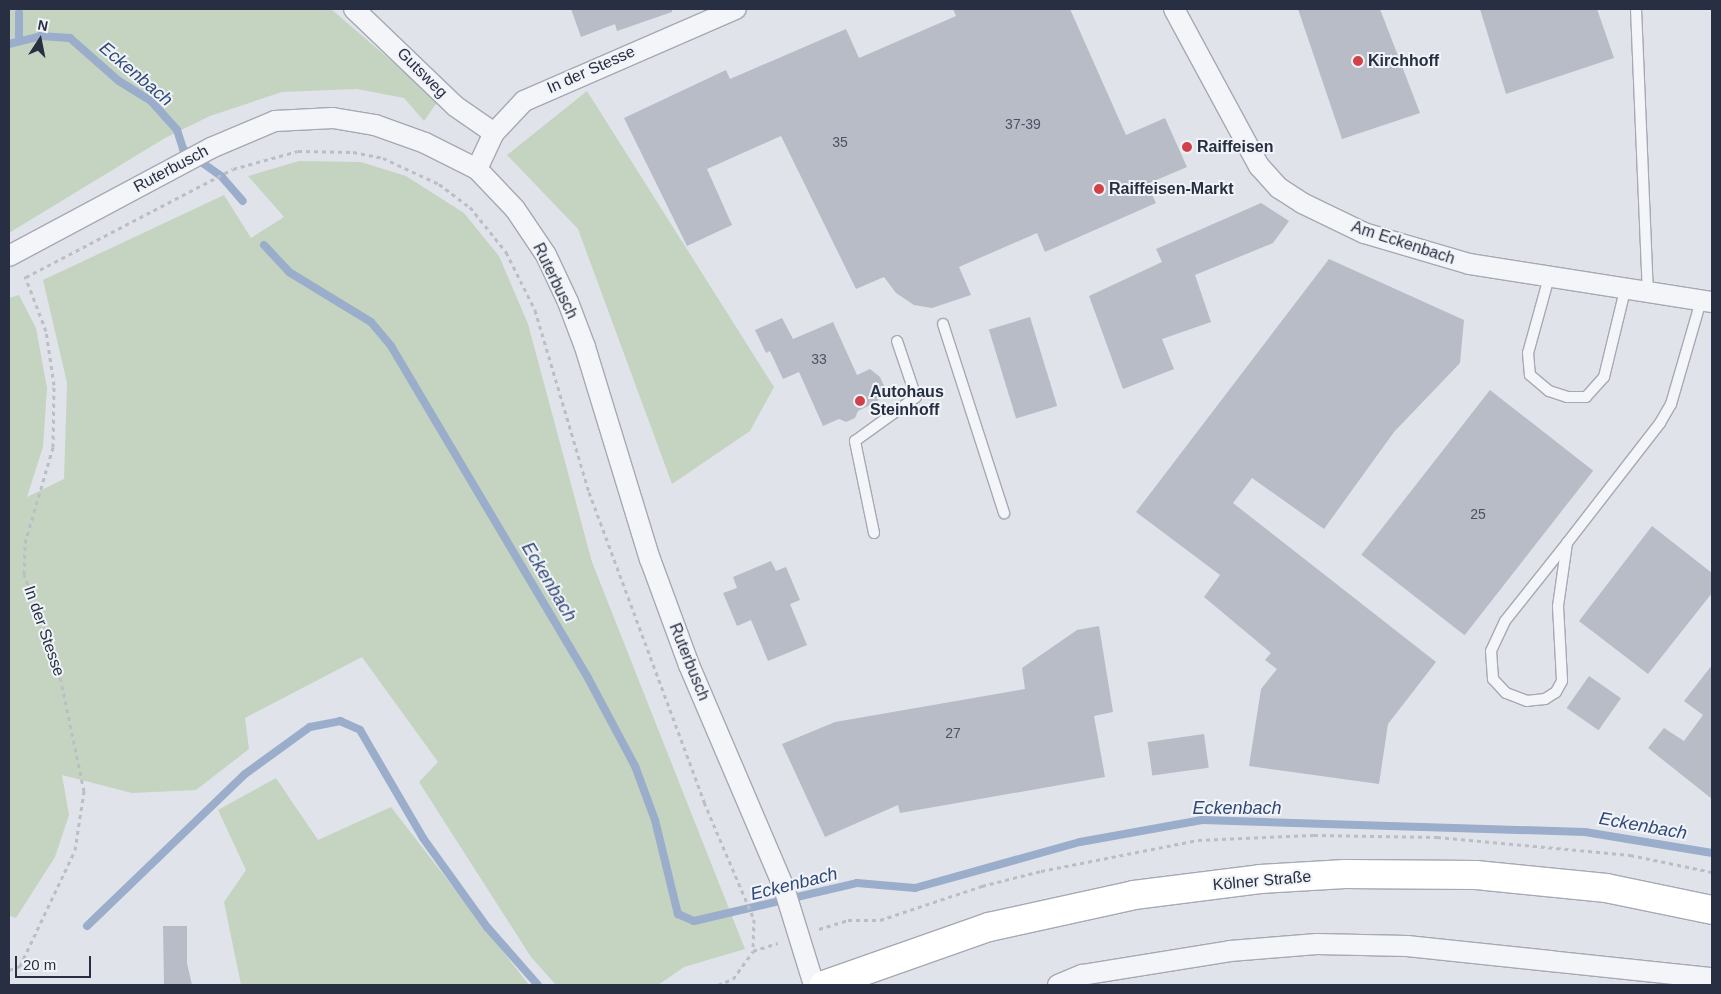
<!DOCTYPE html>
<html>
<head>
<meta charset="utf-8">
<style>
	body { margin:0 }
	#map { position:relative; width:1721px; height:994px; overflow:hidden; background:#e1e3ea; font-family:Helvetica,sans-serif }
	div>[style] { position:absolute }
	.green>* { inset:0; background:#c4d4c1 }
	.stream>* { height:8px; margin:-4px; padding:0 4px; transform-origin:4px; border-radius:4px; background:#9aadcb }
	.building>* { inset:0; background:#b8bcc7; transform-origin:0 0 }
	.path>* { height:3px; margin-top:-1.5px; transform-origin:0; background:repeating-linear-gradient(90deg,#bbbec5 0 4px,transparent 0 8px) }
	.roads { filter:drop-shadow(1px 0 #a6a9b4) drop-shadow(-1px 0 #a6a9b4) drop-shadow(0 1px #a6a9b4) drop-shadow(0 -1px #a6a9b4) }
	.lane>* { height:10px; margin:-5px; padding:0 5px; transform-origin:5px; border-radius:5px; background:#f4f5f8 }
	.street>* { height:20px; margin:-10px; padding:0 10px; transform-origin:10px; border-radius:10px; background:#f4f5f8 }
	.secondary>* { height:28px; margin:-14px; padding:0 14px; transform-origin:14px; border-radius:14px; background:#fff }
	.dots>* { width:14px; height:14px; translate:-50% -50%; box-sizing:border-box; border:2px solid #f0f3f7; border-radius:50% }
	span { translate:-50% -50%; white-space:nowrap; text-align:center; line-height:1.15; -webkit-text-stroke:4px #f0f3f7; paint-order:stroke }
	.number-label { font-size:14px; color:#4c5263 }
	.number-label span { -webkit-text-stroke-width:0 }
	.poi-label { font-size:16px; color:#282f42; font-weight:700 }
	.left { translate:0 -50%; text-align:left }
	.street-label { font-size:16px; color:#282f42 }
	.water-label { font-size:18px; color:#314978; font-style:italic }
	.frame { position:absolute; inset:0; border:10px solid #282f42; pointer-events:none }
	.north { position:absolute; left:15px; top:15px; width:50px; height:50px; -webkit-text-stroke:4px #f0f3f7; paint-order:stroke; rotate:11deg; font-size:14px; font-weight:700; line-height:20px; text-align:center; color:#282f42 }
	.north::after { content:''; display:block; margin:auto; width:18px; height:22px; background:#282f42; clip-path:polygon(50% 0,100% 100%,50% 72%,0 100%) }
	.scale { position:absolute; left:15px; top:956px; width:76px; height:22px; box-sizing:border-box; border:2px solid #282f42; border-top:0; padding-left:6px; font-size:15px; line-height:18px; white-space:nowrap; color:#282f42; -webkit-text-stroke:4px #f0f3f7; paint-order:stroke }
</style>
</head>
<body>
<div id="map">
	<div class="green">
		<i style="clip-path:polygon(9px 9px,331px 9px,438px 101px,424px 121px,404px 98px,357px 89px,282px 92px,210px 116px,165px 138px,9px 233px)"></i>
		<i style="clip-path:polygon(587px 91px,774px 387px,750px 431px,672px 484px,578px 229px,507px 155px)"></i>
		<i style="clip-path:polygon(299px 161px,361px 162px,406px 176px,464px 213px,499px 256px,528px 324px,592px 562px,745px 949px,684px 967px,658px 985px,556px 985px,531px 957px,419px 782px,438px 762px,362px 657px,245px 718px,249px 749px,196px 790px,132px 793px,62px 775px,69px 815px,55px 857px,16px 918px,9px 916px,9px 298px,19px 295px,36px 328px,47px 388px,43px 447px,27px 497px,64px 479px,67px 383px,43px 280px,224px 195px,251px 238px,284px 217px,248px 176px)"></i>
		<i style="clip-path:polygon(276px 778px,318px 840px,391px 807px,529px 985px,241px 985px,224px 902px,246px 870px,218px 810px)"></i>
	</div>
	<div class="stream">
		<i style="left:19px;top:41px;width:28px;rotate:-90deg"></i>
		<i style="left:9px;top:44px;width:32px;rotate:-14deg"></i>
		<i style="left:40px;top:36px;width:30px;rotate:4deg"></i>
		<i style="left:70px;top:38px;width:65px;rotate:41.3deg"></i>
		<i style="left:119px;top:81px;width:38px;rotate:32deg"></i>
		<i style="left:151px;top:101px;width:39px;rotate:48deg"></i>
		<i style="left:177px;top:130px;width:20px;rotate:72deg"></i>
		<i style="left:183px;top:149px;width:47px;rotate:35.4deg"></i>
		<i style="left:221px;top:176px;width:33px;rotate:49deg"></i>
		<i style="left:264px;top:245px;width:37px;rotate:47deg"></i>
		<i style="left:289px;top:272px;width:96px;rotate:31.4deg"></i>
		<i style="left:371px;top:322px;width:31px;rotate:50deg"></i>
		<i style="left:391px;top:346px;width:386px;rotate:59.3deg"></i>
		<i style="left:588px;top:678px;width:100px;rotate:61.9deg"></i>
		<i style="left:635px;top:766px;width:58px;rotate:69.7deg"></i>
		<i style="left:655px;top:820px;width:97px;rotate:76.3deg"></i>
		<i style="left:678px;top:914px;width:17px;rotate:24deg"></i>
		<i style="left:694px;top:921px;width:167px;rotate:-13.1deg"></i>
		<i style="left:857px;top:883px;width:58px;rotate:4.9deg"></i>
		<i style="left:915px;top:888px;width:171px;rotate:-15.6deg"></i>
		<i style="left:1080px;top:842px;width:124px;rotate:-10.2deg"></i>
		<i style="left:1202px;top:820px;width:383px;rotate:1.8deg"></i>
		<i style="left:1585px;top:832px;width:129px;rotate:9.4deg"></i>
		<i style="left:87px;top:926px;width:219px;rotate:-43.9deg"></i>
		<i style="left:245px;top:774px;width:80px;rotate:-35.9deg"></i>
		<i style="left:310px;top:727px;width:31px;rotate:-11deg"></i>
		<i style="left:340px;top:721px;width:22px;rotate:24deg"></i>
		<i style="left:360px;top:730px;width:125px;rotate:59.7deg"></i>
		<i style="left:423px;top:838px;width:110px;rotate:54.3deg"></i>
		<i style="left:487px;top:927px;width:77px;rotate:48.7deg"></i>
	</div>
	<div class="building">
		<i style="clip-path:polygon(571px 9px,672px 9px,672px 12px,617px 31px,615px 24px,581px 37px)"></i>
		<i style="clip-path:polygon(953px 9px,1070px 9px,1126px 135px,1165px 118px,1187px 167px,1147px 184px,1156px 203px,1045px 252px,1037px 233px,959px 267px,971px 295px,932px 308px,914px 305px,896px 293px,884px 277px,856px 289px,781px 136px,707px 169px,732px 225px,687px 246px,624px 118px,726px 70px,730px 79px,846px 29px,859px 58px,956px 16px)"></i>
		<i style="clip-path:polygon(1298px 9px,1380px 9px,1420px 113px,1342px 139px)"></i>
		<i style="clip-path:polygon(1480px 9px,1597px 9px,1614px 58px,1506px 94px)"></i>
		<i style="clip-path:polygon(1261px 203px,1289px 221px,1273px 243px,1195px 275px,1211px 322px,1162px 339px,1174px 369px,1123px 389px,1089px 296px,1162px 262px,1156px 249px)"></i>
		<i style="clip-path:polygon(1329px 259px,1464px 320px,1460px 363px,1394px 432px,1324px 529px,1252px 478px,1233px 503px,1436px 662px,1388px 724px,1379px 784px,1249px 766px,1261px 689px,1277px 669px,1265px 660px,1271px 653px,1204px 597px,1220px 575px,1136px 512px)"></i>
		<i style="left:1030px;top:317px;width:93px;height:43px;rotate:73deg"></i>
		<i style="clip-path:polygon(782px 318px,793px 339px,833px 322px,857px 375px,870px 369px,880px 377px,884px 386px,878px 401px,858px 411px,855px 418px,846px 422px,839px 419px,823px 426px,799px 372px,783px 379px,770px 351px,766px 353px,755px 330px)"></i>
		<i style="left:1490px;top:390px;width:131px;height:209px;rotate:38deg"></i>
		<i style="clip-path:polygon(1652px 526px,1712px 573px,1712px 593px,1648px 674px,1579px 621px)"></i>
		<i style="clip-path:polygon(771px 561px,776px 571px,786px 567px,800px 600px,790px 604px,807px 645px,768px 661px,751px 620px,737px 626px,723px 593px,737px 588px,733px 577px)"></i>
		<i style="clip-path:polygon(1099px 626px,1113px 712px,1094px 716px,1105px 777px,900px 813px,898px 805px,825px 837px,782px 744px,835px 722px,1025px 689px,1022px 668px,1077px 630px)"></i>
		<i style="clip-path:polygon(1712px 665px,1712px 799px,1648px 748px,1664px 728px,1684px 741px,1703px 715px,1684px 701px)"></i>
		<i style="left:1589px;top:676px;width:39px;height:39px;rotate:35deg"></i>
		<i style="left:1204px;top:734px;width:34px;height:57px;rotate:82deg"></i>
		<i style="clip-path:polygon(163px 926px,187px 926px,187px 963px,192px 985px,164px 985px)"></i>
	</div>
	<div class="path">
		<i style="left:26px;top:277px;width:233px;rotate:-27.6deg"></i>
		<i style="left:233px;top:169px;width:67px;rotate:-15.5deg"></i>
		<i style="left:298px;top:151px;width:55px;rotate:1deg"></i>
		<i style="left:353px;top:152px;width:31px;rotate:11deg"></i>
		<i style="left:383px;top:158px;width:62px;rotate:24.9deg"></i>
		<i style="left:439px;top:184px;width:39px;rotate:37deg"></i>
		<i style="left:470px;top:207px;width:58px;rotate:51.3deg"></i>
		<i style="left:506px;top:252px;width:65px;rotate:63.4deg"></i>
		<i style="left:535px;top:310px;width:190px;rotate:73.5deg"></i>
		<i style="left:589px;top:492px;width:331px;rotate:69.6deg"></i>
		<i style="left:704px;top:802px;width:127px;rotate:66.9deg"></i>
		<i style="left:754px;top:919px;width:32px;rotate:92deg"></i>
		<i style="left:819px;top:929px;width:30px;rotate:-17deg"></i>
		<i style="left:848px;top:920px;width:32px"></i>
		<i style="left:880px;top:920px;width:108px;rotate:-18.4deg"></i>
		<i style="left:982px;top:886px;width:61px;rotate:-14.3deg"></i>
		<i style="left:1041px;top:871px;width:160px;rotate:-11.2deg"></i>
		<i style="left:1198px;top:840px;width:116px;rotate:-2.5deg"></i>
		<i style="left:1314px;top:835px;width:123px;rotate:0.9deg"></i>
		<i style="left:1437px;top:837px;width:194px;rotate:5.3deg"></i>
		<i style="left:1630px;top:855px;width:84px;rotate:11.7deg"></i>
		<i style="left:9px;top:970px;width:12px;rotate:-20deg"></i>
		<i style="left:20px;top:966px;width:128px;rotate:-64.6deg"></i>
		<i style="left:75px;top:850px;width:60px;rotate:-81.3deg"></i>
		<i style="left:84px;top:791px;width:127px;rotate:-101.8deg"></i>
		<i style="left:58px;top:667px;width:99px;rotate:-110.1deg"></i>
		<i style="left:24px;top:574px;width:31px;rotate:-88deg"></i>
		<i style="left:25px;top:543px;width:100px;rotate:-73.7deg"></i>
		<i style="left:53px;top:447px;width:62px;rotate:-89.1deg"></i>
		<i style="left:54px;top:385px;width:55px;rotate:-98.4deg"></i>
		<i style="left:46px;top:331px;width:59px;rotate:-110.9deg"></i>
		<i style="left:718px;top:985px;width:16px;rotate:-22deg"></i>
		<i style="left:733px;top:979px;width:34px;rotate:-54deg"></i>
		<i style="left:753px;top:951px;width:26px;rotate:-18deg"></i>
	</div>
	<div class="roads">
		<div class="lane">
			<i style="left:1636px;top:9px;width:284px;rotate:87.6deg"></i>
			<i style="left:1549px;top:277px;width:79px;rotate:105.4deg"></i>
			<i style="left:1528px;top:353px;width:22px;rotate:85deg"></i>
			<i style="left:1530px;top:375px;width:25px;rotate:40deg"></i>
			<i style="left:1549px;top:391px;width:19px;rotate:18deg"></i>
			<i style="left:1567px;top:397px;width:19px"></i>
			<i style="left:1586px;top:397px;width:27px;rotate:-48deg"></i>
			<i style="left:1604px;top:377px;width:89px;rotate:-76.4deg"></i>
			<i style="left:943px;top:324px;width:199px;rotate:72.1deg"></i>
			<i style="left:874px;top:533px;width:94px;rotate:-101.7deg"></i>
			<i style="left:855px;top:441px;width:75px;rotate:-35.8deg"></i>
			<i style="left:916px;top:397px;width:59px;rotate:-108.7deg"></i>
			<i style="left:1567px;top:543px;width:64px;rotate:98.1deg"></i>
			<i style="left:1558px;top:606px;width:75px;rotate:86.9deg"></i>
			<i style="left:1562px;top:681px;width:13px;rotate:119deg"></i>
			<i style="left:1556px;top:692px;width:13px;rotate:148deg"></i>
			<i style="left:1545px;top:699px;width:18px;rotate:174deg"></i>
			<i style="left:1527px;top:701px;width:22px;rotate:-159deg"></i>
			<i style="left:1506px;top:693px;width:19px;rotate:-133deg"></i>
			<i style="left:1493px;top:679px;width:28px;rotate:-94deg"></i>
			<i style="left:1491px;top:651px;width:33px;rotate:-65deg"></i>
			<i style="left:1505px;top:621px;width:100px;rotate:-51.5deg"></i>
			<i style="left:1567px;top:543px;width:152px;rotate:-52.2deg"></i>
			<i style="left:1660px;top:423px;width:22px;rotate:-60deg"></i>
			<i style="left:1671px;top:404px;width:107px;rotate:-73.8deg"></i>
		</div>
		<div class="street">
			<i style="left:354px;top:9px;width:140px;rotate:43.8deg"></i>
			<i style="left:455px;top:106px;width:47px;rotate:34.7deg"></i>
			<i style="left:1174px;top:9px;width:179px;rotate:61.6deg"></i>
			<i style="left:1259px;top:166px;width:30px;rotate:48deg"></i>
			<i style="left:1279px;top:188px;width:27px;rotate:33deg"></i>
			<i style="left:1302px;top:203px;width:69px;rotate:25.8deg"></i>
			<i style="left:1364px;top:233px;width:109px;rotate:16.4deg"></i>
			<i style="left:1469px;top:264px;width:246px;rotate:8.9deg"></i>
			<i style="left:477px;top:169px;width:40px;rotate:-65deg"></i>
			<i style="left:494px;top:133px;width:44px;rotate:-46.8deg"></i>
			<i style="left:524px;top:101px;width:231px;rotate:-23.5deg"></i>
			<i style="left:9px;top:256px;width:229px;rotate:-28.1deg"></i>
			<i style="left:211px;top:148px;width:69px;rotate:-22.9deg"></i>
			<i style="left:275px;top:121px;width:58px;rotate:-3deg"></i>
			<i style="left:333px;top:118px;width:43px;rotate:9.5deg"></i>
			<i style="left:375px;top:125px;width:53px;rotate:19.8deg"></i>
			<i style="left:425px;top:143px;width:58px;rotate:26.6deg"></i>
			<i style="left:477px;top:169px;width:55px;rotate:46.5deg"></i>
			<i style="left:515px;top:209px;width:55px;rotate:56deg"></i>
			<i style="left:546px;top:255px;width:52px;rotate:64.9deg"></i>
			<i style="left:568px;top:302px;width:48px;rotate:69.3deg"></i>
			<i style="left:585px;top:347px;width:222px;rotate:73deg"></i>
			<i style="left:650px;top:559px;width:113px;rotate:69.8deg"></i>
			<i style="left:689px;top:665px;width:242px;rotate:66.9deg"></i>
			<i style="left:784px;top:888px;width:102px;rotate:72.8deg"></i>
			<i style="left:1058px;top:985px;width:26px;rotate:-23deg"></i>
			<i style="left:1082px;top:975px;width:150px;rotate:-9.2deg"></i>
			<i style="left:1230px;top:951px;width:87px;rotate:-4.6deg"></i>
			<i style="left:1317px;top:944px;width:90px;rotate:1.3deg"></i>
			<i style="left:1407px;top:946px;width:307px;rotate:6deg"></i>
		</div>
		<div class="secondary">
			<i style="left:824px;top:985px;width:175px;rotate:-19.4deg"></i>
			<i style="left:989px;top:927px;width:148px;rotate:-12.4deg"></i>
			<i style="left:1134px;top:895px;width:127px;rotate:-7.2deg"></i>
			<i style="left:1260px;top:879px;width:85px;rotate:-3.4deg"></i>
			<i style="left:1345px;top:874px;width:131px;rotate:0.4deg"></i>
			<i style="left:1476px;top:875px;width:131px;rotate:5.7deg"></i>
			<i style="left:1606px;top:888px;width:108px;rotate:11.7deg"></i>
		</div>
	</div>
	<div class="dots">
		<i style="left:1358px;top:61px;background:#d34148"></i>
		<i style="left:1187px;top:147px;background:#d34148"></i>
		<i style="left:1099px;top:189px;background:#d34148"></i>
		<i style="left:860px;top:401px;background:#d34148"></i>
	</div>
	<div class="number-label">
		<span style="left:1023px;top:124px">37-39</span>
		<span style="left:840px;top:142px">35</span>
		<span style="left:819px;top:359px">33</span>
		<span style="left:1478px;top:514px">25</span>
		<span style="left:953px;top:733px">27</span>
	</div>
	<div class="poi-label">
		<span class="left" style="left:1368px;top:61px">Kirchhoff</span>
		<span class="left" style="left:1197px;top:147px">Raiffeisen</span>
		<span class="left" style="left:1109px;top:189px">Raiffeisen-Markt</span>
		<span class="left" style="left:870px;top:401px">Autohaus<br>Steinhoff</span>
	</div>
	<div class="street-label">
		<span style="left:591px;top:70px;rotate:-24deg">In der Stesse</span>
		<span style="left:422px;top:73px;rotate:45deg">Gutsweg</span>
		<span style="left:171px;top:169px;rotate:-28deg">Ruterbusch</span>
		<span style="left:1403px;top:243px;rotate:18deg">Am Eckenbach</span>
		<span style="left:555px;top:281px;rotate:64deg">Ruterbusch</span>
		<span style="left:44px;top:631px;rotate:71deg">In der Stesse</span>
		<span style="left:689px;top:662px;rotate:68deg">Ruterbusch</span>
		<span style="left:1262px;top:881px;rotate:-5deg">Kölner Straße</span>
	</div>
	<div class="water-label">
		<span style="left:136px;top:74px;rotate:40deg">Eckenbach</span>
		<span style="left:549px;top:582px;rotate:59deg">Eckenbach</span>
		<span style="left:1237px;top:808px">Eckenbach</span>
		<span style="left:1643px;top:826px;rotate:10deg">Eckenbach</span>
		<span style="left:794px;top:884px;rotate:-14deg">Eckenbach</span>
	</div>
	<div class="frame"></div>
	<div class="north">N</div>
	<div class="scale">20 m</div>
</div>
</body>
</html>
